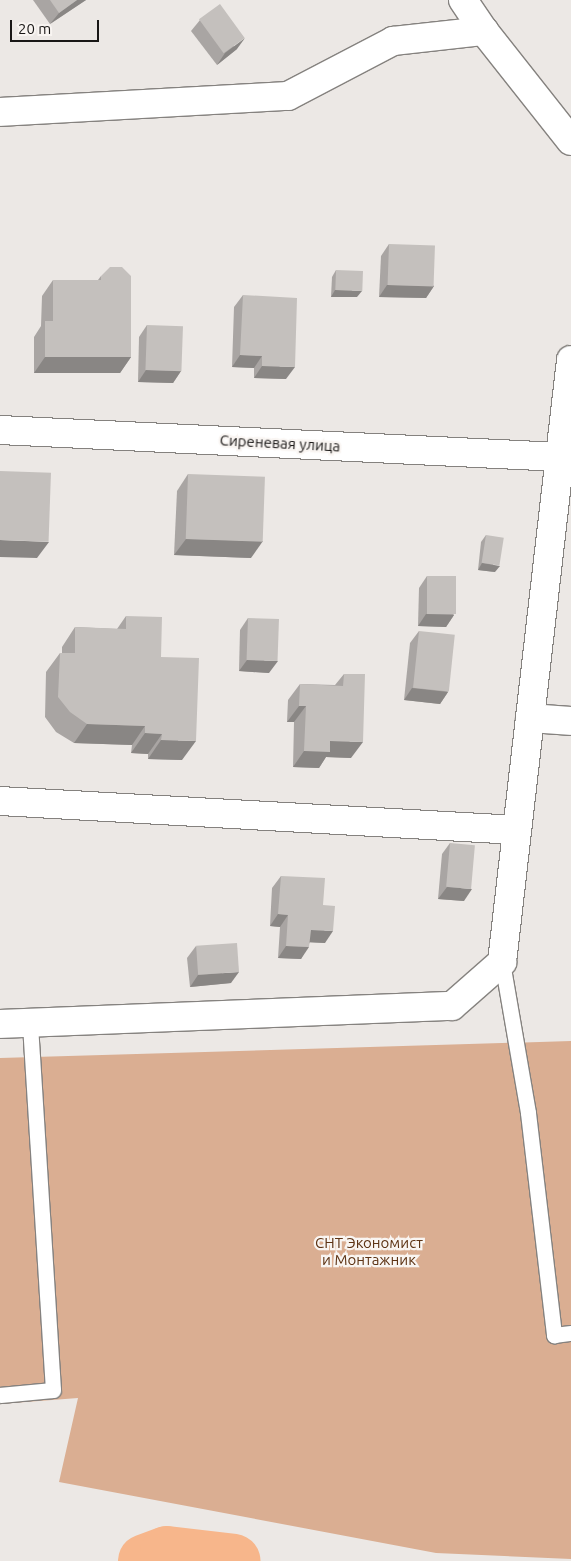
<!DOCTYPE html>
<html>
<head>
<meta charset="utf-8">
<style>
	body { margin:0 }
	#map { position:relative; width:571px; height:1561px; overflow:hidden; background:#ece8e5; font-family:Ubuntu,sans-serif }
	div>[style] { position:absolute }
	.green>* { inset:0; background:#daae92 }
	.river>* { height:54px; margin:-27px; padding:0 27px; transform-origin:27px; border-radius:27px; background:#f7b68b }
	.roads { filter:drop-shadow(1px 0 #85827f) drop-shadow(-1px 0 #85827f) drop-shadow(0 1px #85827f) drop-shadow(0 -1px #85827f) }
	.service>* { height:15px; margin:-7.5px; padding:0 7.5px; transform-origin:7.5px; border-radius:7.5px; background:#fff }
	.minor>* { height:28px; margin:-14px; padding:0 14px; transform-origin:14px; border-radius:14px; background:#fff }
	.wall>* { inset:0; background:#a9a5a3 }
	.shaded-wall>* { inset:0; background:#898684 }
	.building>* { inset:0; background:#c4c0bd; transform-origin:0 0 }
	span { translate:-50% -50%; white-space:nowrap; text-align:center; line-height:1.15; -webkit-text-stroke:4.5px #f9f5f2; paint-order:stroke }
	.street-label { font-size:15px; color:#191716 }
	.park-label { font-size:15px; color:#5d3314 }
	.scale { position:absolute; left:10px; top:20px; width:89px; height:22px; box-sizing:border-box; border:2px solid #191716; border-top:0; padding-left:6px; font-size:15px; line-height:18px; white-space:nowrap; color:#191716; -webkit-text-stroke:4px #f9f5f2; paint-order:stroke }
</style>
</head>
<body>
<div id="map">
	<div class="green">
		<i style="clip-path:polygon(571px 1041px,571px 1559px,436px 1553px,59px 1482px,78px 1398px,0 1404px,0 1058px)"></i>
	</div>
	<div class="river">
		<i style="left:145px;top:1561px;width:23px;rotate:-20deg"></i>
		<i style="left:167px;top:1553px;width:67px;rotate:6.8deg"></i>
	</div>
	<div class="roads">
		<div class="service">
			<i style="left:502px;top:962px;width:153px;rotate:80.2deg"></i>
			<i style="left:528px;top:1113px;width:224px;rotate:83.3deg"></i>
			<i style="left:554px;top:1335px;width:17px;rotate:-7deg"></i>
			<i style="left:0;top:1395px;width:53px;rotate:-5.4deg"></i>
			<i style="left:53px;top:1390px;width:368px;rotate:-93.6deg"></i>
		</div>
		<div class="minor">
			<i style="left:463px;top:0;width:37px;rotate:56deg"></i>
			<i style="left:484px;top:31px;width:140px;rotate:51.7deg"></i>
			<i style="left:0;top:112px;width:288px;rotate:-3.2deg"></i>
			<i style="left:288px;top:96px;width:119px;rotate:-27.6deg"></i>
			<i style="left:393px;top:41px;width:92px;rotate:-6.3deg"></i>
			<i style="left:0;top:430px;width:561px;rotate:2.76deg"></i>
			<i style="left:530px;top:718px;width:41px;rotate:4.2deg"></i>
			<i style="left:0;top:801px;width:518px;rotate:3.21deg"></i>
			<i style="left:0;top:1024px;width:452px;rotate:-2.3deg"></i>
			<i style="left:452px;top:1006px;width:67px;rotate:-41.3deg"></i>
			<i style="left:502px;top:962px;width:606px;rotate:-83.46deg"></i>
		</div>
	</div>
	<div class="wall">
		<i style="clip-path:polygon(33px 0,86px 0,50px 24px)"></i>
		<i style="clip-path:polygon(200px 20px,237px 49px,217px 65px,191px 31px)"></i>
		<i style="clip-path:polygon(389px 244px,434px 286px,426px 298px,379px 297px,381px 256px)"></i>
		<i style="clip-path:polygon(336px 270px,357px 297px,331px 297px,332px 277px)"></i>
		<i style="clip-path:polygon(101px 276px,131px 357px,120px 373px,34px 373px,34px 337px,41px 326px,42px 296px,53px 280px,98px 280px)"></i>
		<i style="clip-path:polygon(243px 295px,286px 379px,254px 378px,254px 368px,232px 367px,234px 307px)"></i>
		<i style="clip-path:polygon(147px 325px,181px 371px,173px 383px,138px 382px,139px 337px)"></i>
		<i style="clip-path:polygon(188px 474px,251px 558px,174px 555px,177px 491px)"></i>
		<i style="clip-path:polygon(486px 535px,495px 572px,478px 570px,481px 542px)"></i>
		<i style="clip-path:polygon(427px 576px,454px 615px,446px 627px,418px 626px,419px 588px)"></i>
		<i style="clip-path:polygon(126px 616px,161px 657px,182px 760px,148px 759px,148px 754px,131px 753px,132px 745px,74px 743px,56px 732px,45px 717px,46px 672px,60px 653px,62px 653px,62px 647px,75px 627px,117px 629px)"></i>
		<i style="clip-path:polygon(248px 618px,269px 673px,239px 671px,240px 630px)"></i>
		<i style="clip-path:polygon(419px 631px,448px 692px,440px 704px,404px 700px,410px 643px)"></i>
		<i style="clip-path:polygon(344px 674px,351px 758px,326px 757px,319px 768px,293px 767px,294px 722px,287px 722px,288px 700px,300px 684px,335px 685px)"></i>
		<i style="clip-path:polygon(450px 843px,464px 901px,438px 899px,442px 854px)"></i>
		<i style="clip-path:polygon(281px 876px,323px 905px,325px 943px,310px 942px,301px 959px,278px 958px,280px 927px,270px 926px,272px 888px)"></i>
		<i style="clip-path:polygon(196px 946px,231px 983px,190px 987px,187px 958px)"></i>
	</div>
	<div class="shaded-wall">
		<i style="clip-path:polygon(77px 0,86px 0,50px 24px,59px 13px)"></i>
		<i style="clip-path:polygon(245px 38px,237px 49px,217px 65px,225px 53px)"></i>
		<i style="clip-path:polygon(387px 285px,434px 286px,426px 298px,379px 297px)"></i>
		<i style="clip-path:polygon(335px 290px,362px 291px,357px 297px,331px 297px)"></i>
		<i style="clip-path:polygon(240px 355px,262px 356px,254px 368px,232px 367px)"></i>
		<i style="clip-path:polygon(45px 357px,131px 357px,120px 373px,34px 373px)"></i>
		<i style="clip-path:polygon(262px 366px,295px 367px,286px 379px,254px 378px)"></i>
		<i style="clip-path:polygon(146px 370px,181px 371px,173px 383px,138px 382px)"></i>
		<i style="clip-path:polygon(186px 539px,263px 541px,251px 558px,174px 555px)"></i>
		<i style="clip-path:polygon(0 540px,49px 542px,37px 558px,0 557px)"></i>
		<i style="clip-path:polygon(482px 563px,500px 566px,495px 572px,478px 570px)"></i>
		<i style="clip-path:polygon(426px 614px,454px 615px,446px 627px,418px 626px)"></i>
		<i style="clip-path:polygon(247px 660px,278px 661px,269px 673px,239px 671px)"></i>
		<i style="clip-path:polygon(412px 688px,448px 692px,440px 704px,404px 700px)"></i>
		<i style="clip-path:polygon(299px 706px,306px 706px,294px 722px,287px 722px)"></i>
		<i style="clip-path:polygon(87px 724px,145px 726px,132px 745px,74px 743px)"></i>
		<i style="clip-path:polygon(145px 733px,162px 734px,148px 754px,131px 753px)"></i>
		<i style="clip-path:polygon(161px 740px,196px 741px,182px 760px,148px 759px)"></i>
		<i style="clip-path:polygon(330px 741px,363px 742px,351px 758px,326px 757px,319px 768px,293px 767px,304px 751px)"></i>
		<i style="clip-path:polygon(447px 887px,472px 889px,464px 901px,438px 899px)"></i>
		<i style="clip-path:polygon(278px 914px,288px 915px,280px 927px,270px 926px)"></i>
		<i style="clip-path:polygon(311px 930px,333px 931px,325px 943px,302px 942px)"></i>
		<i style="clip-path:polygon(286px 946px,309px 947px,301px 959px,278px 958px)"></i>
		<i style="clip-path:polygon(239px 972px,231px 983px,190px 987px,198px 975px)"></i>
	</div>
	<div class="building">
		<i style="clip-path:polygon(50px 0,77px 0,59px 13px)"></i>
		<i style="left:220px;top:4px;width:42px;height:26px;rotate:54deg"></i>
		<i style="left:389px;top:244px;width:46px;height:41px;rotate:2deg"></i>
		<i style="clip-path:polygon(110px 267px,122px 267px,131px 276px,131px 357px,45px 357px,45px 321px,53px 321px,53px 280px,101px 280px,101px 276px)"></i>
		<i style="left:336px;top:270px;width:27px;height:20px;rotate:2deg"></i>
		<i style="clip-path:polygon(243px 295px,297px 298px,295px 367px,262px 366px,262px 356px,240px 355px)"></i>
		<i style="left:147px;top:325px;width:36px;height:45px;rotate:2deg"></i>
		<i style="left:0;top:471px;width:51px;height:69px;rotate:2deg"></i>
		<i style="left:188px;top:474px;width:77px;height:65px;rotate:2deg"></i>
		<i style="left:486px;top:535px;width:18px;height:28px;rotate:9deg"></i>
		<i style="left:427px;top:576px;width:29px;height:38px"></i>
		<i style="clip-path:polygon(126px 616px,162px 617px,161px 657px,199px 658px,196px 741px,161px 740px,162px 734px,145px 733px,145px 726px,87px 724px,70px 712px,58px 697px,60px 653px,75px 653px,75px 627px,126px 629px)"></i>
		<i style="left:248px;top:618px;width:31px;height:42px;rotate:2deg"></i>
		<i style="left:419px;top:631px;width:36px;height:57px;rotate:6deg"></i>
		<i style="clip-path:polygon(344px 674px,365px 674px,363px 742px,330px 741px,330px 752px,304px 751px,306px 706px,299px 706px,300px 684px,343px 686px)"></i>
		<i style="left:450px;top:843px;width:25px;height:44px;rotate:5deg"></i>
		<i style="clip-path:polygon(281px 876px,325px 878px,323px 905px,335px 906px,333px 931px,311px 930px,309px 947px,286px 946px,288px 915px,278px 914px)"></i>
		<i style="left:237px;top:943px;width:29px;height:41px;rotate:86deg"></i>
	</div>
	<div class="street-label">
		<span style="left:280px;top:443px;rotate:3deg">Сиреневая улица</span>
	</div>
	<div class="park-label">
		<span style="left:369px;top:1251px">СНТ Экономист<br>и Монтажник</span>
	</div>
	<div class="scale">20 m</div>
</div>
</body>
</html>
